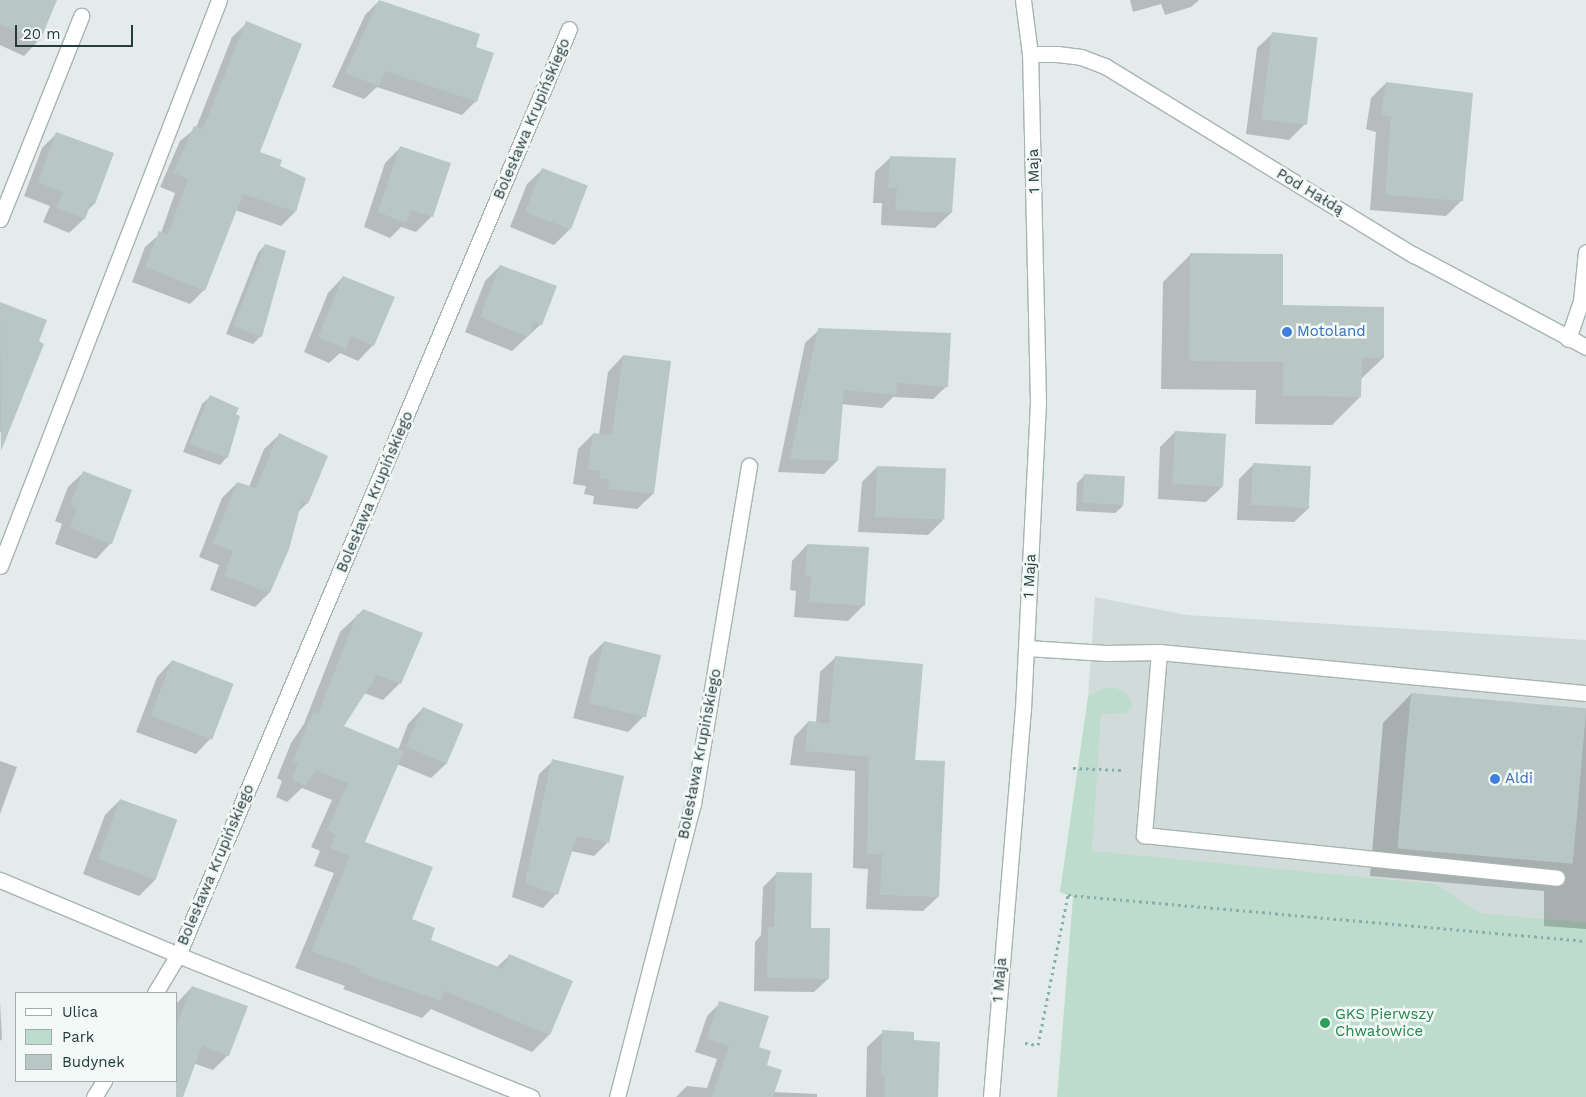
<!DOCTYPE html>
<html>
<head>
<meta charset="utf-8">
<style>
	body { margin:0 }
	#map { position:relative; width:1586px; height:1097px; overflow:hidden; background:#e3ecea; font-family:"Work Sans",sans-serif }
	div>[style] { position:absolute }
	.built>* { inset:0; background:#d1dcda }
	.green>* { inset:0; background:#bddccd }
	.shadow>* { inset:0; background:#0003 }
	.building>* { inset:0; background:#b8c7c4; transform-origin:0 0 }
	.path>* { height:3px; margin-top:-1.5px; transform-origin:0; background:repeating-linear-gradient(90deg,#85aeac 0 2.5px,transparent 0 6.5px) }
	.roads { filter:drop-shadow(1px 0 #a6b4b2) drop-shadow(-1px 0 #a6b4b2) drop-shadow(0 1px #a6b4b2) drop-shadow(0 -1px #a6b4b2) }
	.lane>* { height:15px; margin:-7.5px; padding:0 7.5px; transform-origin:7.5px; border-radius:7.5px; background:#fff }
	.street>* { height:15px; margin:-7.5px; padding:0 7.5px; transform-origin:7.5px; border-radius:7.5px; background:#fff }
	.secondary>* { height:15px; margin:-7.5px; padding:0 7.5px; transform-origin:7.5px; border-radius:7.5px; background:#fff }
	.dots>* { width:14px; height:14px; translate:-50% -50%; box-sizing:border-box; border:2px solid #f3f9f7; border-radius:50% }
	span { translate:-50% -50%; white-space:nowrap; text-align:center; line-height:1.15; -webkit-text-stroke:5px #f3f9f7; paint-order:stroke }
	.street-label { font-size:15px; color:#243c3c }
	.shop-label { font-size:15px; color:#366cbe }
	.left { translate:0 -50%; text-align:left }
	.leisure-label { font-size:15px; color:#27864d }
	.legend { position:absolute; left:15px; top:992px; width:162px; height:90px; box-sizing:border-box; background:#f3f9f7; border:1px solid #a0adac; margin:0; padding:6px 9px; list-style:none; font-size:15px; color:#243c3c }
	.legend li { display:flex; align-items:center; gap:10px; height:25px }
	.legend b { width:25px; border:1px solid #a0adac }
	.scale { position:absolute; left:15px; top:25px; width:118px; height:22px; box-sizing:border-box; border:2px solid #243c3c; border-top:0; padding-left:6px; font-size:15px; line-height:18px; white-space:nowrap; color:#243c3c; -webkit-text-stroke:4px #f3f9f7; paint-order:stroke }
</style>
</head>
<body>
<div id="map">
	<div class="built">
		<i style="clip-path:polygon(1095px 597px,1187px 615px,1586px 640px,1586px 948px,1074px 897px)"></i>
	</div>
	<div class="green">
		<i style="clip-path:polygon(1114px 687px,1127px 694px,1133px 705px,1127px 713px,1101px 714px,1092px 851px,1435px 884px,1480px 913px,1586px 923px,1586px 1097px,1057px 1097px,1073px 897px,1060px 892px,1088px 697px,1105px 688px)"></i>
	</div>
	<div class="shadow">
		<i style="clip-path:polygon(0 0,56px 0,39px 40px,24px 56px,0 45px)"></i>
		<i style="clip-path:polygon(1130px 0,1199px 0,1191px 7px,1165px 15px,1161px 4px,1133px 12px)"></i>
		<i style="clip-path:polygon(379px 1px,474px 48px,476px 101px,462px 115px,377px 87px,364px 99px,332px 87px,365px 15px)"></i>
		<i style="clip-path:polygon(247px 23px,259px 152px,278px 167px,295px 212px,281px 226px,235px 210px,204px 290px,190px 304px,132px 282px,145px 247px,161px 233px,175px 193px,160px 187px,180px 141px,196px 128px,232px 37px)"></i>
		<i style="clip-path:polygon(1273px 33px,1304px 125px,1289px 140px,1246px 134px,1257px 48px)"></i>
		<i style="clip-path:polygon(1386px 83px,1462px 200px,1446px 216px,1370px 210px,1376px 132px,1366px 129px,1371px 98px)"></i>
		<i style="clip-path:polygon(57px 133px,94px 204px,87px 211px,84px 219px,69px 233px,43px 222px,50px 206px,24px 196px,42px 148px)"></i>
		<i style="clip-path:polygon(401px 147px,450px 164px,431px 217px,416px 232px,401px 227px,390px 238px,364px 227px,385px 163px)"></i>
		<i style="clip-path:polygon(891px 157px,951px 213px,935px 228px,881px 225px,882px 203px,873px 203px,875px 172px)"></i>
		<i style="clip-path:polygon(543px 169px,586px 187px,569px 230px,554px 245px,510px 227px,527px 184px)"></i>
		<i style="clip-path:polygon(265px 245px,261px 336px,253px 344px,226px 334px,258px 253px)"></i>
		<i style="clip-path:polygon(1191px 254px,1282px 307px,1383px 358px,1360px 380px,1360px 397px,1332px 425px,1255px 424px,1256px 390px,1161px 389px,1163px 282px)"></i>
		<i style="clip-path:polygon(500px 266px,541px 324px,512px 351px,465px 332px,485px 281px)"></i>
		<i style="clip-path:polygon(343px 277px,373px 345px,358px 361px,340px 353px,329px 363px,304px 352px,328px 293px)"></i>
		<i style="clip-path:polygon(3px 304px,10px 408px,0 433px,0 307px)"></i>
		<i style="clip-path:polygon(819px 330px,947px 386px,933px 399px,893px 397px,882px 408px,841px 404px,837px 461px,824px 474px,778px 472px,805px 343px)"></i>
		<i style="clip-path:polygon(623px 356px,653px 494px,637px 509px,593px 504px,594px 496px,584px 494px,586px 486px,573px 484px,578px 449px,593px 434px,599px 435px,608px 372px)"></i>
		<i style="clip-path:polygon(210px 397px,227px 457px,220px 465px,183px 452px,202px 404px)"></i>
		<i style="clip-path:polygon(1175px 432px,1222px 487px,1206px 502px,1158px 499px,1160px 447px)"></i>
		<i style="clip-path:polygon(279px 435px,307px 503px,297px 513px,269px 593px,255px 607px,210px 590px,219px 565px,199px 557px,222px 498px,237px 483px,249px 487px,264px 449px)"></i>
		<i style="clip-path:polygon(1254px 464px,1310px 507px,1294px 522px,1237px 520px,1239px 479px)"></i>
		<i style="clip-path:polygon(877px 467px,943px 520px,928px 535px,858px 532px,862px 482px)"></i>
		<i style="clip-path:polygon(84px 472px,111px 543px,96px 559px,55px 544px,62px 524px,55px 521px,68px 487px)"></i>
		<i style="clip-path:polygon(1085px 475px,1123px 506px,1115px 513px,1076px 511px,1077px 483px)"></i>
		<i style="clip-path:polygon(807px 545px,864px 605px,848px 621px,794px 617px,796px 591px,790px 590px,792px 561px)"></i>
		<i style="clip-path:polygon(363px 610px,400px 683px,383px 700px,364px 693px,342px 726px,398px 750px,408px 724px,423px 708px,447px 763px,431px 778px,397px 764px,363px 842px,411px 919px,430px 940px,497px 967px,509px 956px,572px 982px,549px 1035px,532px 1052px,431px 1009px,422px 1018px,343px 989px,345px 986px,295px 968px,334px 873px,314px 866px,320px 851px,311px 847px,332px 800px,302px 788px,287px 802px,276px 797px,282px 781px,277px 778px,291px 743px,304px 724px,340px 632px)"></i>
		<i style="clip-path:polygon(604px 642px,643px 717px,628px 732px,573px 718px,589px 657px)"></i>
		<i style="clip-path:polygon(835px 658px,913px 761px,938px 897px,923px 911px,866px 909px,868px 869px,853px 868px,855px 771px,790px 765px,794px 737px,808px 722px,816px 723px,820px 672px)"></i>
		<i style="clip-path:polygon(172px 661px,211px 738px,196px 754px,136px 732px,157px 677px)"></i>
		<i style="clip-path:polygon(1411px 694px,1586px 710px,1586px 929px,1544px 926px,1544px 891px,1370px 876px,1383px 723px)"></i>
		<i style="clip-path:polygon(0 761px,17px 767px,0 814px)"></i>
		<i style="clip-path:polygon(553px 761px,607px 843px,594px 856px,571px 851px,556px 894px,543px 908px,512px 897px,539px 774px)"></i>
		<i style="clip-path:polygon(120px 800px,176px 821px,154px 881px,139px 896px,83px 874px,105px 815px)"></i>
		<i style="clip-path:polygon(777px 873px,810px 929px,828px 979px,814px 992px,754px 991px,755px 942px,761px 935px,763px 887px)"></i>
		<i style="clip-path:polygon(192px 987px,228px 1055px,213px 1070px,193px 1063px,176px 1077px,176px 1004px)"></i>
		<i style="clip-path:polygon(0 1001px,2px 1039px,0 1041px)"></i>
		<i style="clip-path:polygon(720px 1003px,757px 1047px,773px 1092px,817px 1094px,817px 1097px,676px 1097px,687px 1086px,707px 1088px,717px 1059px,695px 1052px,707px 1016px)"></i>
		<i style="clip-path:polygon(883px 1032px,913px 1041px,937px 1097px,866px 1097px,867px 1047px)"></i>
	</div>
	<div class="building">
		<i style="clip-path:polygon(0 0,57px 0,40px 41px,0 24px)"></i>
		<i style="clip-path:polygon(379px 0,480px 34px,476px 47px,494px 53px,477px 102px,385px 71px,379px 86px,345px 73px)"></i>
		<i style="clip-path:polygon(246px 21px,302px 44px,260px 152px,282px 160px,280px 166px,306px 178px,296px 212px,243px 194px,205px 291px,145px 267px,159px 231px,168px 234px,188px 179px,173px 173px,194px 126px,203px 129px)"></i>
		<i style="left:1272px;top:32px;width:46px;height:88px;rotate:7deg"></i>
		<i style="clip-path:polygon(1386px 82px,1473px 93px,1463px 201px,1385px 195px,1391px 117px,1381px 114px)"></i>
		<i style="clip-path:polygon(56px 132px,114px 153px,95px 204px,91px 203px,85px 219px,56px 208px,63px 192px,38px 182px)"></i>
		<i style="clip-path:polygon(400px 146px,451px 163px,433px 217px,411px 210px,406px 223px,378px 212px)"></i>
		<i style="clip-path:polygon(890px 156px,956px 158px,952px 213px,895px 210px,897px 188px,888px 188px)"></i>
		<i style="left:542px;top:168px;width:49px;height:47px;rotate:21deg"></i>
		<i style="clip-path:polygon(265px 244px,286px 251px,262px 337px,233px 326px)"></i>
		<i style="clip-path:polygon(1190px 253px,1283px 254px,1283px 305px,1384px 307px,1384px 358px,1362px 358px,1361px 397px,1283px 396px,1283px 362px,1189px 361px)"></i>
		<i style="clip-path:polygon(500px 265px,557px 286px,542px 325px,534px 321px,528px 337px,480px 317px)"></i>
		<i style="clip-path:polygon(343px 276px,395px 297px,374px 346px,351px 336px,346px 349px,318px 337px)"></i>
		<i style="clip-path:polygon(0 302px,47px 320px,39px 341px,44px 344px,1px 451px)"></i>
		<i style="clip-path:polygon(818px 328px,951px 333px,948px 387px,897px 383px,896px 395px,844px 390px,838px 461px,790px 459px)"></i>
		<i style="clip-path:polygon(623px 355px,671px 361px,654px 494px,608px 489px,609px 480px,599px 478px,600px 471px,588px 469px,593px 433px,612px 435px)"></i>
		<i style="clip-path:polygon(210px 395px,239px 408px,236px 414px,240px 416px,228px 458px,189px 444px)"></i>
		<i style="left:1175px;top:431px;width:51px;height:53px;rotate:3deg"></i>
		<i style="clip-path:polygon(279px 433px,328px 456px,308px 504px,302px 501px,289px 549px,270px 593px,224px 576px,233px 551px,213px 543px,237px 482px,256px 488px)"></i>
		<i style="left:1253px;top:463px;width:58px;height:42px;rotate:3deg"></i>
		<i style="left:877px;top:466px;width:69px;height:51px;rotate:2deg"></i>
		<i style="clip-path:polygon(83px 471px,132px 490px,112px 544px,70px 528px,77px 509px,70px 505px)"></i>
		<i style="left:1084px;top:474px;width:41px;height:29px;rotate:3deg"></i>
		<i style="clip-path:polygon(807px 544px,869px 547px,865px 606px,809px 602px,811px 576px,805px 575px)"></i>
		<i style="clip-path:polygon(363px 609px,423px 633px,401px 684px,377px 675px,344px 726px,404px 751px,365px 842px,433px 867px,412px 919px,435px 928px,431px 940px,503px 969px,509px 954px,573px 981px,550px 1035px,444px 991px,441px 1001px,359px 972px,361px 969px,311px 951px,350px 856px,330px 848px,336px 834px,327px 830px,348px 783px,316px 770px,305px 786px,292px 779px,298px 763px,293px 761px,307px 725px,314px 712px,318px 714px,357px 614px,360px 615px)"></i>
		<i style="left:604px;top:641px;width:59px;height:64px;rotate:14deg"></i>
		<i style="clip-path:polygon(835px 656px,923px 664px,915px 760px,945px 761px,939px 897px,880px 895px,882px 854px,867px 854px,869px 757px,805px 751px,808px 721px,829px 723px)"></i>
		<i style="left:172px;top:660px;width:66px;height:60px;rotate:21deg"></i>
		<i style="left:1411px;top:693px;width:176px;height:156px;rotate:5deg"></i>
		<i style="left:423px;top:707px;width:44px;height:43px;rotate:23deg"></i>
		<i style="clip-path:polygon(552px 759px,624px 776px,609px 843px,577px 836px,558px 895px,525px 883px)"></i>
		<i style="left:120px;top:799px;width:61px;height:64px;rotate:20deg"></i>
		<i style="clip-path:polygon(776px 872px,812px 873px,811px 928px,830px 928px,829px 979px,767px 978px,768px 927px,774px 927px)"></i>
		<i style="clip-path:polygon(192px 986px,248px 1006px,229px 1056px,202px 1046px,183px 1097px,176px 1097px,176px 1027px)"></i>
		<i style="clip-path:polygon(719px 1001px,769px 1016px,759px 1047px,771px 1051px,767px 1065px,782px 1070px,773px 1097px,712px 1097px,729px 1046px,707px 1039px)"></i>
		<i style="clip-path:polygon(882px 1030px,914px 1032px,914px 1040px,940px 1042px,938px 1097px,885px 1097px,885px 1076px,881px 1076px)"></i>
	</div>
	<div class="path">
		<i style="left:1073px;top:768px;width:49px;rotate:2.3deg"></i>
		<i style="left:1025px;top:1043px;width:13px;rotate:9deg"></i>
		<i style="left:1038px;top:1045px;width:153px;rotate:-78.7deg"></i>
		<i style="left:1068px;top:895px;width:520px;rotate:5.07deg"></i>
	</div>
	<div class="roads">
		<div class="lane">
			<i style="left:1568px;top:339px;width:40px;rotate:-71.1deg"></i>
			<i style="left:1581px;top:301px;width:49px;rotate:-84.2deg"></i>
			<i style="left:1027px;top:648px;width:79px;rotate:3.6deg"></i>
			<i style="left:1106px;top:653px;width:53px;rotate:-1.1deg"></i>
			<i style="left:1159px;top:652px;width:429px;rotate:5.5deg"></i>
			<i style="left:1159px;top:652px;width:184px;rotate:94.7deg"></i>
			<i style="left:1144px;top:835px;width:415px;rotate:5.9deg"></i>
		</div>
		<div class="street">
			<i style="left:1030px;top:54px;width:27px"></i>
			<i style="left:1057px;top:54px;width:24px;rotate:7deg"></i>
			<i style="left:1081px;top:57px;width:26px;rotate:21deg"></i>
			<i style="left:1105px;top:66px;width:362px;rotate:31.5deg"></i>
			<i style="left:1414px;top:255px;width:195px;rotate:28.1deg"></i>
			<i style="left:0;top:219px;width:219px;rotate:-68.2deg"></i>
			<i style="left:0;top:566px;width:607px;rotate:-68.85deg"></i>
			<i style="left:0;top:880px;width:193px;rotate:22.8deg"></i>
			<i style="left:178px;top:955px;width:381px;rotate:21.9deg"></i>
			<i style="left:155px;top:993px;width:44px;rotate:-58.8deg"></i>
			<i style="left:178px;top:955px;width:1005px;rotate:-67.11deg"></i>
			<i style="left:94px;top:1097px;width:19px;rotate:-58deg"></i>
			<i style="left:617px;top:1097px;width:303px;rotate:-75.5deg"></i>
			<i style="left:693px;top:804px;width:343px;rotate:-80.6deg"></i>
		</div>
		<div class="secondary">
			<i style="left:991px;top:1097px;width:389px;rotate:-85.3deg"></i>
			<i style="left:1023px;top:709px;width:307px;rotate:-87.2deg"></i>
			<i style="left:1038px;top:402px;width:348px;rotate:-91.3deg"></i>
			<i style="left:1030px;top:54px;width:54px;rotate:-97.4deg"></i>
		</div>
	</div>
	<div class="dots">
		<i style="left:1287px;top:332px;background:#3f7fe0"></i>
		<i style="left:1495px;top:779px;background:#3f7fe0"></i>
		<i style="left:1325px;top:1023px;background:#2e9e5b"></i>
	</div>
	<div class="street-label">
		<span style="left:532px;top:119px;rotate:-67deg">Bolesława Krupińskiego</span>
		<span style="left:1034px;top:171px;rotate:-92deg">1 Maja</span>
		<span style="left:1310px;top:192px;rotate:31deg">Pod Hałdą</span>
		<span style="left:375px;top:492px;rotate:-67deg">Bolesława Krupińskiego</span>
		<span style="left:1030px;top:576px;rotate:-87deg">1 Maja</span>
		<span style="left:700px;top:754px;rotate:-79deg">Bolesława Krupińskiego</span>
		<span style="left:216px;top:865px;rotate:-67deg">Bolesława Krupińskiego</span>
		<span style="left:1000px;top:980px;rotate:-85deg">1 Maja</span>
	</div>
	<div class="shop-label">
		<span class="left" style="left:1297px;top:332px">Motoland</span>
		<span class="left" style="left:1505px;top:779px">Aldi</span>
	</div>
	<div class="leisure-label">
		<span class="left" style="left:1335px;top:1023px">GKS Pierwszy<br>Chwałowice</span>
	</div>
	<ul class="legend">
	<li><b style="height:6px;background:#fff"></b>Ulica</li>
	<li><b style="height:14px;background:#bddccd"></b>Park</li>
	<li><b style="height:14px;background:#b8c7c4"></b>Budynek</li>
	</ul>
	<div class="scale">20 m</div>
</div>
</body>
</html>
